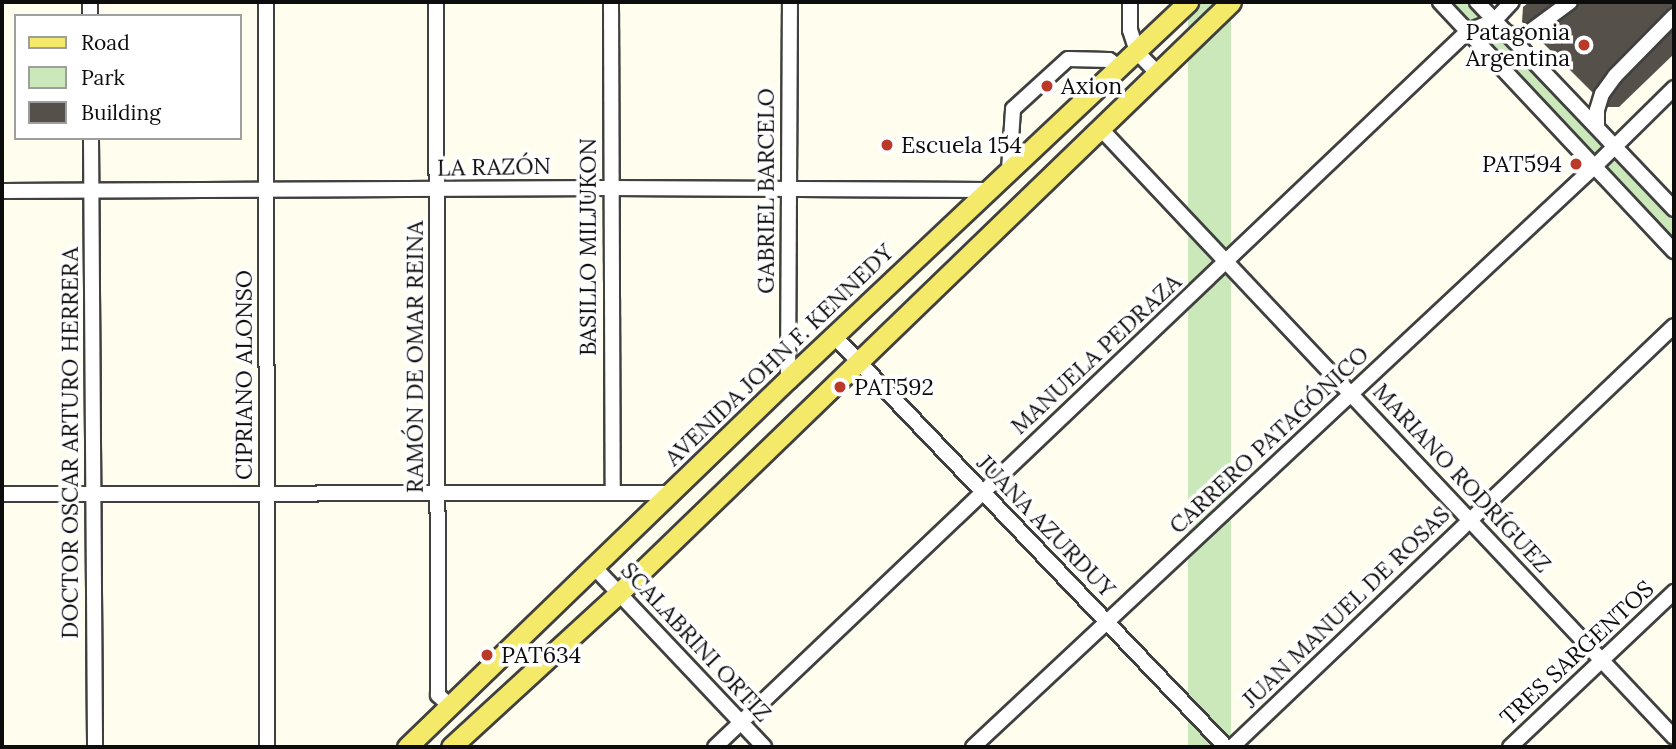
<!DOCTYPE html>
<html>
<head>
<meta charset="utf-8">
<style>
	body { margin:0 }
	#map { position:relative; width:1676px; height:749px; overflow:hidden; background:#fffeee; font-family:Lora,serif }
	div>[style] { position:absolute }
	.green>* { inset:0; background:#cae8b9; transform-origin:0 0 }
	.building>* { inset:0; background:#56504a }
	.roads { filter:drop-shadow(2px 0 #404040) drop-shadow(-2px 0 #404040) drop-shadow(0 2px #404040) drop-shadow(0 -2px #404040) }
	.minor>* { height:14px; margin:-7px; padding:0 7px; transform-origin:7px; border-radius:7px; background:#fff }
	.major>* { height:19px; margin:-9.5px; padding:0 9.5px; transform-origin:9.5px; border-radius:9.5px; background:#f4e968 }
	.dots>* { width:19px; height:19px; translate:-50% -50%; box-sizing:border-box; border:4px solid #fff; border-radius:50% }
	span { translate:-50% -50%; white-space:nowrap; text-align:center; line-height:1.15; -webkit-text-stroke:7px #fff; paint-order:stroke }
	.poi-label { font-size:23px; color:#0d0d0d }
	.right { translate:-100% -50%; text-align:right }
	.left { translate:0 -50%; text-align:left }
	.street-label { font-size:23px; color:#0d0d0d }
	.frame { position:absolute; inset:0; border:4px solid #0d0d0d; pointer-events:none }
	.legend { position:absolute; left:14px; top:14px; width:228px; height:126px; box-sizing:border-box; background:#fff; border:2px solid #9e9e9e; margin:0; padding:9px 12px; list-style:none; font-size:21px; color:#0d0d0d }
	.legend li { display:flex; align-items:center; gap:14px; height:35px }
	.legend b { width:35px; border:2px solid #9e9e9e }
</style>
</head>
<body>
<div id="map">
	<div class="green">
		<i style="left:1188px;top:2px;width:43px;height:1079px"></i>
		<i style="clip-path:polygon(1440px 2px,1477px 2px,1674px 209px,1674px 251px)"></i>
	</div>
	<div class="building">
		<i style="clip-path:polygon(1529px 2px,1674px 2px,1674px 54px,1619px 107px,1607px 107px,1522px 22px,1523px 7px)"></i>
	</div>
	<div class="roads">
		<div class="minor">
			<i style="left:90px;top:2px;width:14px;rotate:90deg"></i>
			<i style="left:266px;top:2px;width:745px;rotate:89.92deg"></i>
			<i style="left:436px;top:2px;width:693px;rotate:89.83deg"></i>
			<i style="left:438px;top:695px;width:16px;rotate:43deg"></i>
			<i style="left:611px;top:2px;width:490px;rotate:89.8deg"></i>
			<i style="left:1130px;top:2px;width:28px;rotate:90deg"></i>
			<i style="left:1130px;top:30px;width:23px;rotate:72deg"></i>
			<i style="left:1137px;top:52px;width:29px;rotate:46deg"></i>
			<i style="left:1440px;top:2px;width:342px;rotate:46.8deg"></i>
			<i style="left:1477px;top:2px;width:286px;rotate:46.4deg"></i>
			<i style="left:1505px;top:33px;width:19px;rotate:9deg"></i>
			<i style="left:1524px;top:36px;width:57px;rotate:-36.5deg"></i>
			<i style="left:1597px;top:127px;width:17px;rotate:-90deg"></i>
			<i style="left:1597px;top:110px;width:17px;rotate:-73deg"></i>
			<i style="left:1602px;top:94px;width:22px;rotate:-54deg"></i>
			<i style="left:1615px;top:76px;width:84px;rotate:-45.5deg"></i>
			<i style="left:1101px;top:129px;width:835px;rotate:46.7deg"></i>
			<i style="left:91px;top:138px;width:609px;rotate:89.62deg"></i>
			<i style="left:1009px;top:170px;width:61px;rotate:-86.2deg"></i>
			<i style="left:1013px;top:109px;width:74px;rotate:-42.3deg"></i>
			<i style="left:1068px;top:59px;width:41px;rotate:1.4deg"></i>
			<i style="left:1109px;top:60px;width:14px;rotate:36deg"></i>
			<i style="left:2px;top:191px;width:608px;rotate:-0.28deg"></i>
			<i style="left:610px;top:188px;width:377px;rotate:0.3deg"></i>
			<i style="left:835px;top:337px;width:567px;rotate:46.36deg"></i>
			<i style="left:788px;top:379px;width:377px;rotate:-89.7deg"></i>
			<i style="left:2px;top:494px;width:670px;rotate:-0.09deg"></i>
			<i style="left:595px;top:568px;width:246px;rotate:46.6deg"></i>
			<i style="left:715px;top:747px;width:1039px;rotate:-43.56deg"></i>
			<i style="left:1468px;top:31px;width:28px;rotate:-21deg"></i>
			<i style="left:1494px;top:21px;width:26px;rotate:-47deg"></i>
			<i style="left:973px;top:747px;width:851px;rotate:-43.05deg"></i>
			<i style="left:1595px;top:166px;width:111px;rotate:-44.6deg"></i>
			<i style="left:1232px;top:747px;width:610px;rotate:-43.61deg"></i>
			<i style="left:1510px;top:747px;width:226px;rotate:-43.4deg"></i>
		</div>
		<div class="major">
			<i style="left:407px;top:747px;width:530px;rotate:-44.01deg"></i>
			<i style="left:788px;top:379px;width:550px;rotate:-43.3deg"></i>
			<i style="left:451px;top:747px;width:226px;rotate:-42.5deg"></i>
			<i style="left:618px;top:594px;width:852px;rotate:-44deg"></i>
		</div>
	</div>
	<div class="dots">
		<i style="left:1584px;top:45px;background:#ba3929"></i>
		<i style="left:1047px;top:86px;background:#ba3929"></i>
		<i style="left:887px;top:145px;background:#ba3929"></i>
		<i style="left:1576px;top:164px;background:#ba3929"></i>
		<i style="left:840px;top:387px;background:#ba3929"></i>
		<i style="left:487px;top:655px;background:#ba3929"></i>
	</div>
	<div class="poi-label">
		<span class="right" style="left:1570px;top:45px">Patagonia<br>Argentina</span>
		<span class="left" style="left:1061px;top:86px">Axion</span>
		<span class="left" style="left:901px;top:145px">Escuela 154</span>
		<span class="right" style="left:1562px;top:164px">PAT594</span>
		<span class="left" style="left:854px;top:387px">PAT592</span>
		<span class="left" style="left:501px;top:655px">PAT634</span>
	</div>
	<div class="street-label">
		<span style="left:494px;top:167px;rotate:-1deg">LA RAZÓN</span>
		<span style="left:766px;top:191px;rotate:-90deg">GABRIEL BARCELO</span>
		<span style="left:588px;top:247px;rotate:-90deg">BASILLO MILJUKON</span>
		<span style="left:1096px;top:354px;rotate:-43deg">MANUELA PEDRAZA</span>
		<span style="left:779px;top:355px;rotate:-44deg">AVENIDA JOHN F. KENNEDY</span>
		<span style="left:415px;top:357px;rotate:-90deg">RAMÓN DE OMAR REINA</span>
		<span style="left:244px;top:375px;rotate:-90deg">CIPRIANO ALONSO</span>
		<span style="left:1269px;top:440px;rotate:-43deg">CARRERO PATAGÓNICO</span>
		<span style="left:70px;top:443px;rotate:-90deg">DOCTOR OSCAR ARTURO HERRERA</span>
		<span style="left:1462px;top:478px;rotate:47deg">MARIANO RODRÍGUEZ</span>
		<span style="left:1046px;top:526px;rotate:46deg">JUANA AZURDUY</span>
		<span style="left:1346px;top:607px;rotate:-44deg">JUAN MANUEL DE ROSAS</span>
		<span style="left:696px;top:642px;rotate:47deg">SCALABRINI ORTIZ</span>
		<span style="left:1577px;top:653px;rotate:-43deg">TRES SARGENTOS</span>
	</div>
	<div class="frame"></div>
	<ul class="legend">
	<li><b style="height:9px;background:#f4e968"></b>Road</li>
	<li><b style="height:19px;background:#cae8b9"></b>Park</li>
	<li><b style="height:19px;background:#56504a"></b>Building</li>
	</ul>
</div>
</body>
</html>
